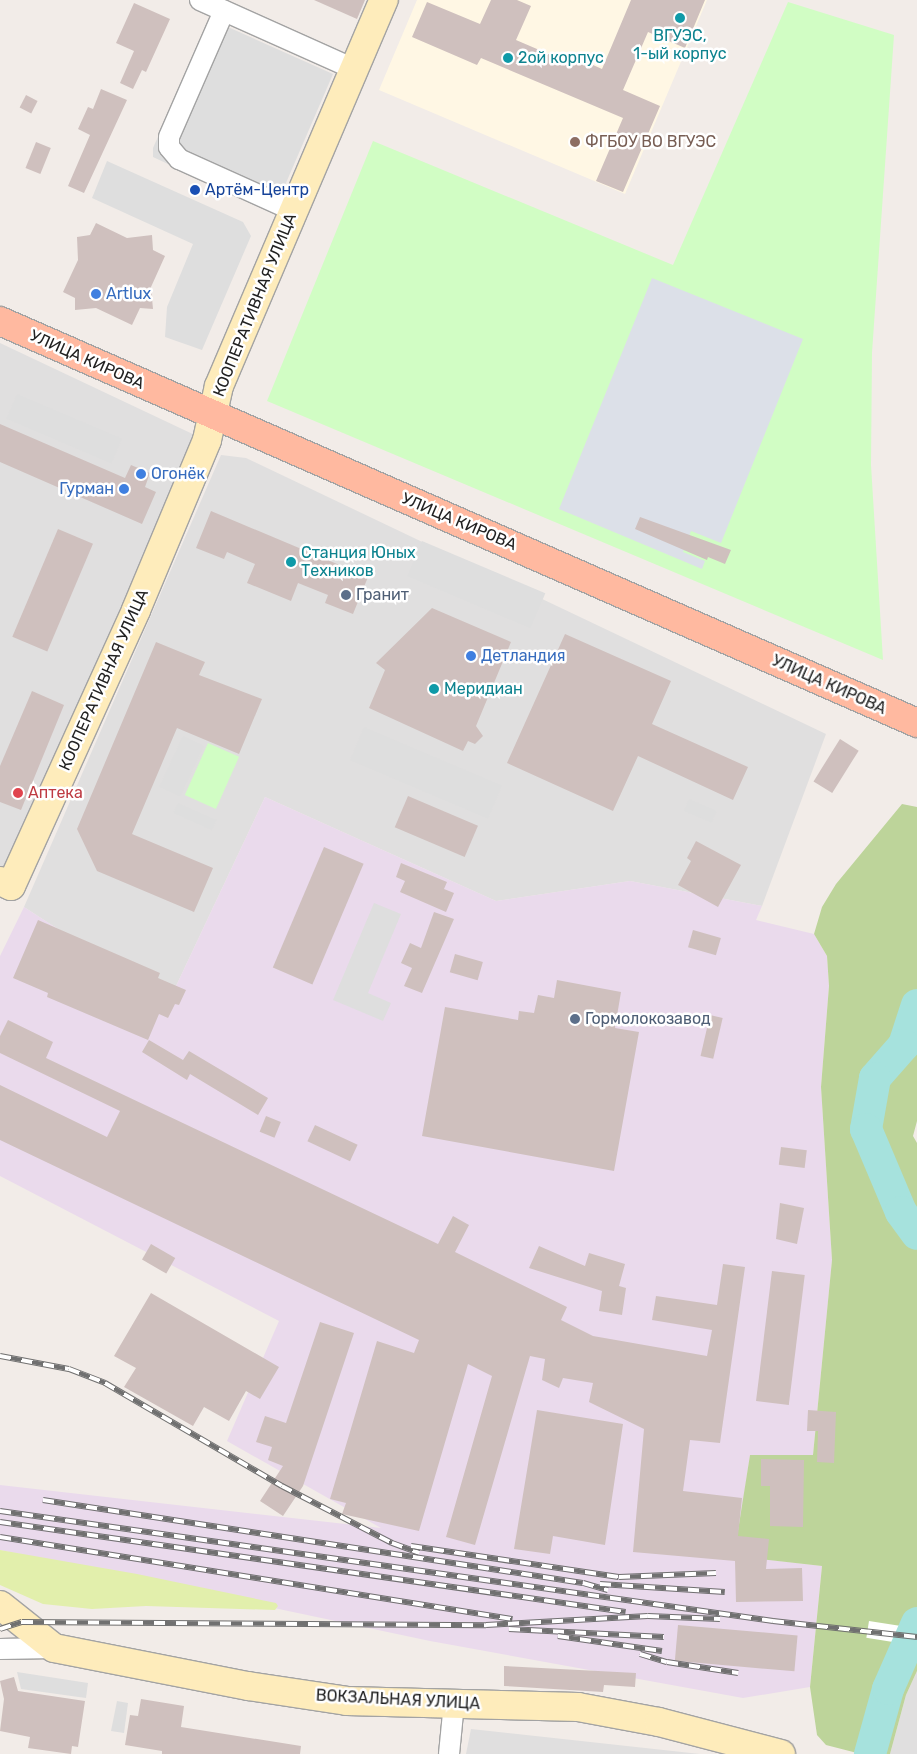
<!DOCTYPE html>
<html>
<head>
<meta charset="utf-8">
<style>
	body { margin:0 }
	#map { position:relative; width:917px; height:1754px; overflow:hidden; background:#f2ece8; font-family:Rubik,sans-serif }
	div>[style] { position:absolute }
	.residential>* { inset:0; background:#e0dfdf }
	.industrial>* { inset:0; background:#eadaec }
	.education>* { inset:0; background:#fff7e4 }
	.grass>* { inset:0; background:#e2efac }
	.forest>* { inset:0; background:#bdd49a }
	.park>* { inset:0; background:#d1fdc4; transform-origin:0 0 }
	.parking>* { inset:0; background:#dedede; transform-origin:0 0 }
	.plaza>* { inset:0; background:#dce0e8 }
	.pier>* { inset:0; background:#fff; transform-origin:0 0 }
	.river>* { height:32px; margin:-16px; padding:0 16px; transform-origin:16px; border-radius:16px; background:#a6e2dd }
	.building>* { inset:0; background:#cfc0be; transform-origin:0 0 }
	.roads { filter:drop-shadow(1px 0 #a3a3a3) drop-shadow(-1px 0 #a3a3a3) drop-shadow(0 1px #a3a3a3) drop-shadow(0 -1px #a3a3a3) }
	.minor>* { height:20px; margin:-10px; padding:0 10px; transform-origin:10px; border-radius:10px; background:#fff }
	.secondary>* { height:28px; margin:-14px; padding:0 14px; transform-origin:14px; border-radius:14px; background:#feecbb }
	.primary>* { height:28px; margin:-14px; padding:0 14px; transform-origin:14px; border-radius:14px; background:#ffb9a0 }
	.rail>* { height:5.5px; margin-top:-2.75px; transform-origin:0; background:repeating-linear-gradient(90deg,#fff 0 11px,#707070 0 22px); box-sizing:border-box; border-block:1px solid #707070 }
	.dots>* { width:14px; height:14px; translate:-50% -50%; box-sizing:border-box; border:2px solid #fff; border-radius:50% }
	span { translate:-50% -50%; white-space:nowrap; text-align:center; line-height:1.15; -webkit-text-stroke:5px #fff; paint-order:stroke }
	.culture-label { font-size:16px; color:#0d838f }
	.left { translate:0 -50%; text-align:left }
	.education-label { font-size:16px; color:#785e54 }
	.transit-label { font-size:16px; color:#164399 }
	.shop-label { font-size:16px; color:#366cbe }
	.right { translate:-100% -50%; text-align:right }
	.street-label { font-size:16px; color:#222 }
	.service-label { font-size:16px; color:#4e5e75 }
	.health-label { font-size:16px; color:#be3a42 }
</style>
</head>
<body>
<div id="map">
	<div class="residential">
		<i style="clip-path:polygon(0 343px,199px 437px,7px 869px,0 866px)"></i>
		<i style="clip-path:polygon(221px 455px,246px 458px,826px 734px,762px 906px,630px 881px,496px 901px,265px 797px,169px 1001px,24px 907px)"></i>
		<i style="clip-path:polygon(917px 1671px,917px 1754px,890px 1754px,906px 1695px)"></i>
		<i style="clip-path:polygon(471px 1729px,700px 1754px,466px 1754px)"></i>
	</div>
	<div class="industrial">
		<i style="clip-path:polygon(265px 797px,496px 901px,630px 881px,762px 906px,756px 920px,814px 934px,827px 956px,829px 986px,821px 1087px,832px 1260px,813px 1455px,750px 1455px,735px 1556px,822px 1566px,810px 1687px,743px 1698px,430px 1641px,0 1550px,0 1485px,381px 1528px,227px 1441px,279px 1321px,0 1176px,0 956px,24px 907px,169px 1001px)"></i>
	</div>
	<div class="education">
		<i style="clip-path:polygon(417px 0,707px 0,625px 194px,379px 90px)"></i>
	</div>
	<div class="grass">
		<i style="clip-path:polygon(0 1550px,137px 1574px,276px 1603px,278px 1606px,275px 1610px,146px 1606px,92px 1609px,43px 1604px,0 1585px)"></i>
	</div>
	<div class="forest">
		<i style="clip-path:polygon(902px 804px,917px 807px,917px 1121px,913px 1136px,917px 1143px,917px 1671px,906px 1695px,890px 1754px,861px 1754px,826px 1745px,817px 1735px,810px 1687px,822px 1566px,734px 1556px,750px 1455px,813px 1455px,832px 1260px,821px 1087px,829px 986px,827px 956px,814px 934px,822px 907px,836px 884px)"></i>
	</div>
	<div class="park">
		<i style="clip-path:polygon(788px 2px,894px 35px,872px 353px,871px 465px,883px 660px,267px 401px,373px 141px,673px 265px)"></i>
		<i style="left:208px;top:743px;width:34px;height:57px;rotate:24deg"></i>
	</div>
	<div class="parking">
		<i style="clip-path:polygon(210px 19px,333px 74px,273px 213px,153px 157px,153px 148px)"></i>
		<i style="clip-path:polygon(107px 161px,243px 222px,251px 236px,202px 350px,165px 337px,167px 307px,193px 244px,92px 198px)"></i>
		<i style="left:17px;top:394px;width:114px;height:27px;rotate:23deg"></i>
		<i style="left:422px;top:541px;width:134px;height:38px;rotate:23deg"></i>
		<i style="left:364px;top:727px;width:150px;height:36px;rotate:23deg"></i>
		<i style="left:183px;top:736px;width:23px;height:56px;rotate:25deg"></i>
		<i style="left:689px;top:799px;width:30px;height:13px;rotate:23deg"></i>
		<i style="left:178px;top:803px;width:42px;height:11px;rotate:24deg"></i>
		<i style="clip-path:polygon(374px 903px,401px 914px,368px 993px,391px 1003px,383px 1021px,333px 1000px)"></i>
		<i style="clip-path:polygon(17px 1672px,88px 1683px,86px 1698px,21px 1689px)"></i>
		<i style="clip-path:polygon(117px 1701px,128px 1703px,124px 1733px,111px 1731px)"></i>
	</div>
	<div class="plaza">
		<i style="clip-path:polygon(652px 278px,803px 339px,721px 543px,691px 531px,683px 552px,705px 561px,702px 569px,559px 509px)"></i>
	</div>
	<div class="pier">
		<i style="left:869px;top:1621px;width:49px;height:17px;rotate:9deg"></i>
	</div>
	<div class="river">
		<i style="left:917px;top:1005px;width:42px;rotate:108deg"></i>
		<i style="left:904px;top:1045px;width:44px;rotate:131.3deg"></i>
		<i style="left:875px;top:1078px;width:52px;rotate:100deg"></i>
		<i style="left:866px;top:1129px;width:90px;rotate:67.1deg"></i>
		<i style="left:901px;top:1212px;width:27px;rotate:54deg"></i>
		<i style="left:870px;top:1754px;width:67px;rotate:-74.5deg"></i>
		<i style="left:888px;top:1689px;width:72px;rotate:-66.3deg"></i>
	</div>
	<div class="building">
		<i style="clip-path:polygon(314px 0,365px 0,357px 19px)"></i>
		<i style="clip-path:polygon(491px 0,517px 0,531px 6px,516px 40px,572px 64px,575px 57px,602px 69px,631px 0,705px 0,685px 48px,648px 32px,623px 90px,660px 106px,623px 192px,596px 181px,623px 118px,481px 58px,477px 65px,412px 37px,427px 2px,480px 24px)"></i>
		<i style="clip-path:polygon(134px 3px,170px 19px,146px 72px,142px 70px,133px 89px,120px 83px,134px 51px,116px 43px)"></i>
		<i style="clip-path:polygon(101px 89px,127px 100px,84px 193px,68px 186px,90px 135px,78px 129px,88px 107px,93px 109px)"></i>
		<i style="left:26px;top:95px;width:13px;height:14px;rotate:27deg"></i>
		<i style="left:36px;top:142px;width:16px;height:28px;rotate:22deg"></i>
		<i style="clip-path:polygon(96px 223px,127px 238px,152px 235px,153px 250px,165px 256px,151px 287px,153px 309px,140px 308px,132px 325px,96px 308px,75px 310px,75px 298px,63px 292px,78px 260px,77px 237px,90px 235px)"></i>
		<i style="clip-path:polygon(0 424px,125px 478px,131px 465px,150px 473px,145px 487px,156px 492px,142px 524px,0 462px)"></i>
		<i style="clip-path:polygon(211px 511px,368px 577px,353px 614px,325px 603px,328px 595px,298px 583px,291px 601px,247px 583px,255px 564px,227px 552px,224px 559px,196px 548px)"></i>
		<i style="clip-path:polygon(640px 517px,731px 550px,725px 564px,708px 557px,707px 560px,635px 529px)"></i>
		<i style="left:58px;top:529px;width:38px;height:117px;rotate:23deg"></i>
		<i style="clip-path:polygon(432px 608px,511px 642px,476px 726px,483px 736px,475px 744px,468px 741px,463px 751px,369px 708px,385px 670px,376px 663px)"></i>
		<i style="clip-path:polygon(565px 634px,671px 681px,652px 724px,748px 767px,733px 800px,638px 756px,613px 811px,507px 763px)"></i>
		<i style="clip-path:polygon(156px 642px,205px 662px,199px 675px,262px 699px,239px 754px,177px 728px,132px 834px,213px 868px,194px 912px,97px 871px,77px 829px)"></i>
		<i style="clip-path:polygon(32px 691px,64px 705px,21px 810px,0 802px,0 766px)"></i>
		<i style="left:840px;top:739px;width:22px;height:50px;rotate:32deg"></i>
		<i style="left:408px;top:796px;width:76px;height:34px;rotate:23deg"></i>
		<i style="clip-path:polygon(696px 841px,741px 865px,718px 907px,678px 885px,691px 861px,687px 858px)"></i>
		<i style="left:324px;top:847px;width:43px;height:131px;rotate:23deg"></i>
		<i style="clip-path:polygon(401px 863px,447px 882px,444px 889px,454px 893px,446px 912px,400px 892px,405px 881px,396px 877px)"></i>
		<i style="clip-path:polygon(434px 912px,454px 919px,422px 993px,404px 986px,412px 968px,401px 963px,410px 943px,421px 948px)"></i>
		<i style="clip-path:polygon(38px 920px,160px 973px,158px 978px,186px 990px,179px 1005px,175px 1004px,168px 1018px,159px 1014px,148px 1040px,47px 997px,48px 993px,13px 978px)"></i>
		<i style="left:693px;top:930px;width:29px;height:18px;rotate:16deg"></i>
		<i style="left:455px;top:954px;width:29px;height:19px;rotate:16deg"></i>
		<i style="clip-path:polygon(557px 980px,621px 992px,615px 1028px,639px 1032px,614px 1171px,422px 1136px,445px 1007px,518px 1020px,519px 1011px,534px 1013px,538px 995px,554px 998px)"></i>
		<i style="left:710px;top:1015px;width:13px;height:42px;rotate:13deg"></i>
		<i style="clip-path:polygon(8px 1020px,53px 1042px,46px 1058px,438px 1244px,453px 1216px,469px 1225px,455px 1252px,567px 1307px,561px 1320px,593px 1336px,707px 1356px,712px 1330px,652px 1320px,656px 1296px,717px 1305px,723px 1264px,745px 1267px,720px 1443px,690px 1440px,683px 1491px,742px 1498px,738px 1536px,769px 1539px,766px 1569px,802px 1568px,803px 1601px,736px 1602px,735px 1561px,633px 1552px,644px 1429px,589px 1402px,593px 1383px,563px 1378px,559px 1388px,542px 1380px,545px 1359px,530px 1356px,475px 1545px,446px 1537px,492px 1376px,468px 1364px,419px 1531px,342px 1514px,346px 1503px,330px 1499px,377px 1341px,414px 1353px,419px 1340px,0 1140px,0 1085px,107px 1137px,120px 1111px,0 1053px,0 1036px)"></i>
		<i style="clip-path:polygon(149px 1040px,183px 1060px,189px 1051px,268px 1098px,258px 1115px,190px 1074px,187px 1080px,142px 1052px)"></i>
		<i style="left:266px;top:1116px;width:16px;height:17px;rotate:22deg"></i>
		<i style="left:315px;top:1125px;width:47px;height:18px;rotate:25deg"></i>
		<i style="left:781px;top:1147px;width:26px;height:18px;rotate:7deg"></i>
		<i style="clip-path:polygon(780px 1203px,804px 1208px,797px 1244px,776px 1239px)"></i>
		<i style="left:151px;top:1244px;width:28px;height:18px;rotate:30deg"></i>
		<i style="clip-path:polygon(539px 1246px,585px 1266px,589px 1253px,625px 1264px,619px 1286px,626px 1288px,622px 1315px,599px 1311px,602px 1291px,529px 1268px)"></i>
		<i style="left:772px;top:1271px;width:33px;height:131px;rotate:7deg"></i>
		<i style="clip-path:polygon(151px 1293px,279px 1367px,260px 1399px,246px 1391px,229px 1421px,204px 1407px,193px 1426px,124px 1387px,136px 1368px,114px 1356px)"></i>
		<i style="clip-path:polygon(320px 1322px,354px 1333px,303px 1486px,283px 1516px,260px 1501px,283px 1466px,268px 1460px,272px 1447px,256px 1442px,265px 1416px,286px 1423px)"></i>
		<i style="clip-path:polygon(537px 1410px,623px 1424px,605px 1545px,553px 1536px,550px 1554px,514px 1549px)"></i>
		<i style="clip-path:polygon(808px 1410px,836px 1412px,834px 1463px,817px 1462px,818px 1431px,807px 1431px)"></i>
		<i style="clip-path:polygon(761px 1459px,804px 1460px,803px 1527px,770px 1526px,770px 1486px,761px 1486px)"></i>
		<i style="left:678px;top:1625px;width:120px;height:36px;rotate:5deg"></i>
		<i style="clip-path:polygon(504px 1666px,636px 1673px,635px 1687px,604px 1685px,603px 1692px,504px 1686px)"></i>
		<i style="clip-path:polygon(14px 1677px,18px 1691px,85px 1701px,78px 1747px,72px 1746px,71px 1754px,28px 1748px,30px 1737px,0 1731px,4px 1699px,0 1681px)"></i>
		<i style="clip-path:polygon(141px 1699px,184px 1706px,181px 1727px,301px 1746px,300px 1754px,162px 1754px,162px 1751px,125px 1745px,130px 1715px,138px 1716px)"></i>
	</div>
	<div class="roads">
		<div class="minor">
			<i style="left:200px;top:0;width:169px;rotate:24.1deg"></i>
			<i style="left:224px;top:11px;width:137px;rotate:113.6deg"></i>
			<i style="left:169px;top:137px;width:10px;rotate:90deg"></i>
			<i style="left:169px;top:147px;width:16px;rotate:50deg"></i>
			<i style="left:179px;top:159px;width:126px;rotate:24.3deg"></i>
			<i style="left:0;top:1649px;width:54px;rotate:-1.1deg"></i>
			<i style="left:449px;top:1754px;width:51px;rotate:-84.4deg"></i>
		</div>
		<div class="secondary">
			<i style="left:0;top:881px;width:12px;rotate:24deg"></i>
			<i style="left:11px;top:886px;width:303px;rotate:-65.6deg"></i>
			<i style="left:136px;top:610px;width:184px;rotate:-67.3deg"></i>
			<i style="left:207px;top:440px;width:55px;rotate:-77.5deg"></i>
			<i style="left:219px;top:386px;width:420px;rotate:-66.9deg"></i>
			<i style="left:0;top:1605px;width:69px;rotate:38.5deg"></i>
			<i style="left:54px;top:1648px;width:198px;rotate:11.1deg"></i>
			<i style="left:248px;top:1686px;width:100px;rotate:8.6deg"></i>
			<i style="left:347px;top:1701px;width:231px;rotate:1.5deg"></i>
			<i style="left:578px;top:1707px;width:82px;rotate:10.5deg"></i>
			<i style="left:659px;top:1722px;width:126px;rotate:14.7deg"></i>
		</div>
		<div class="primary">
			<i style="left:0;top:321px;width:1001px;rotate:23.67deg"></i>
		</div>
	</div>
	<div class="rail">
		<i style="left:0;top:1356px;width:70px;rotate:10.7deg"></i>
		<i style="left:69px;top:1369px;width:39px;rotate:21deg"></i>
		<i style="left:105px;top:1383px;width:205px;rotate:30.2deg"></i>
		<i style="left:282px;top:1486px;width:124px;rotate:27.4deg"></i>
		<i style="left:392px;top:1543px;width:29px;rotate:20deg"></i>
		<i style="left:43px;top:1500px;width:546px;rotate:8.74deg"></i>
		<i style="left:583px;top:1583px;width:26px;rotate:16deg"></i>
		<i style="left:0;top:1511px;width:781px;rotate:8.1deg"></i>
		<i style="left:773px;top:1621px;width:145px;rotate:6.3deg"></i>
		<i style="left:0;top:1522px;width:632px;rotate:8.18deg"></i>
		<i style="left:0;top:1537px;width:519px;rotate:9.1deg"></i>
		<i style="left:411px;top:1546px;width:210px;rotate:8.5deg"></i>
		<i style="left:619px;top:1577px;width:97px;rotate:-2.4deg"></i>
		<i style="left:600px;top:1584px;width:125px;rotate:3.7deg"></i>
		<i style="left:0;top:1629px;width:23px;rotate:-18deg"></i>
		<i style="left:22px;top:1622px;width:464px;rotate:0.4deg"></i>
		<i style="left:486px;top:1625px;width:162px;rotate:-3.2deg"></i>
		<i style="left:648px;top:1616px;width:72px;rotate:2.4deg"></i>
		<i style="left:509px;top:1629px;width:155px;rotate:3deg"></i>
		<i style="left:558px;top:1636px;width:105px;rotate:8.2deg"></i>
		<i style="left:640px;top:1654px;width:28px;rotate:17deg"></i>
		<i style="left:667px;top:1662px;width:72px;rotate:8.8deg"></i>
	</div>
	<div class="dots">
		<i style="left:680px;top:18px;background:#0f9aa8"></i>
		<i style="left:508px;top:58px;background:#0f9aa8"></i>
		<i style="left:575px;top:142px;background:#8d6e63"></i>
		<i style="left:195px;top:190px;background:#1a4fb4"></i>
		<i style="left:96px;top:294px;background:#3f7fe0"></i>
		<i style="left:141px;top:474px;background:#3f7fe0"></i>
		<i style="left:124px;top:489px;background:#3f7fe0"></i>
		<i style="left:291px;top:562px;background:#0f9aa8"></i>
		<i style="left:346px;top:595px;background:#5c6f8a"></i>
		<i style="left:471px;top:656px;background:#3f7fe0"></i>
		<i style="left:434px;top:689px;background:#0f9aa8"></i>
		<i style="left:18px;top:793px;background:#e0444e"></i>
		<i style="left:575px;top:1019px;background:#5c6f8a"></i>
	</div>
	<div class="culture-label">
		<span style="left:680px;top:45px">ВГУЭС,<br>1-ый корпус</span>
		<span class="left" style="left:518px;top:58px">2ой корпус</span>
		<span class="left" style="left:301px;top:562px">Станция Юных<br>Техников</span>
		<span class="left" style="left:444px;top:689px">Меридиан</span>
	</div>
	<div class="education-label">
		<span class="left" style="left:585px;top:142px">ФГБОУ ВО ВГУЭС</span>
	</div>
	<div class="transit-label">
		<span class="left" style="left:205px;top:190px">Артём-Центр</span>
	</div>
	<div class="shop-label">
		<span class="left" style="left:106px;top:294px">Artlux</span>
		<span class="left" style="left:151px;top:474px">Огонёк</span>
		<span class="right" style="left:114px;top:489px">Гурман</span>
		<span class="left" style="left:481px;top:656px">Детландия</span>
	</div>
	<div class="street-label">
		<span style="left:255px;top:305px;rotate:-68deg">КООПЕРАТИВНАЯ УЛИЦА</span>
		<span style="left:87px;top:360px;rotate:24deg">УЛИЦА КИРОВА</span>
		<span style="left:459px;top:522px;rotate:23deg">УЛИЦА КИРОВА</span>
		<span style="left:104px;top:680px;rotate:-66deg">КООПЕРАТИВНАЯ УЛИЦА</span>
		<span style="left:829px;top:685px;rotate:24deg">УЛИЦА КИРОВА</span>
		<span style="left:398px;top:1700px;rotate:3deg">ВОКЗАЛЬНАЯ УЛИЦА</span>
	</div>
	<div class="service-label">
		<span class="left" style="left:356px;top:595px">Гранит</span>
		<span class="left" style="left:585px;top:1019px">Гормолокозавод</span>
	</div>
	<div class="health-label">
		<span class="left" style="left:28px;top:793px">Аптека</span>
	</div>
</div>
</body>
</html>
